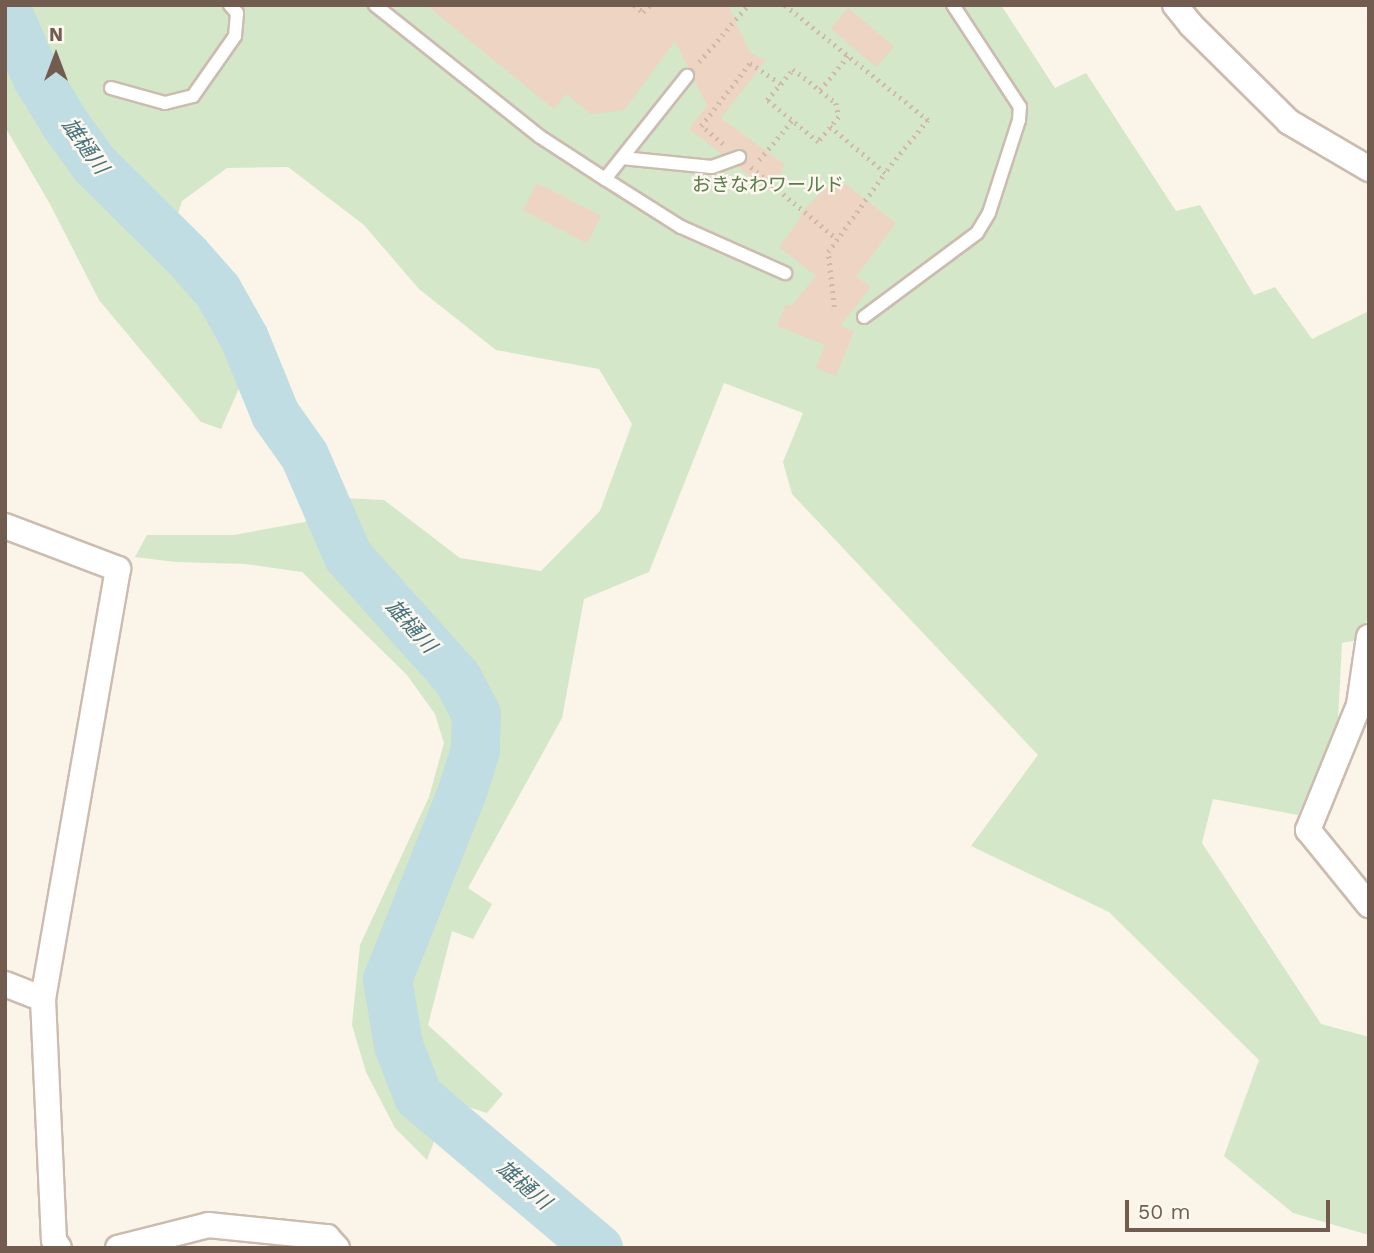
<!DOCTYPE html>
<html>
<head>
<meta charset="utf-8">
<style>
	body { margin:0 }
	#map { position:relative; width:1374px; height:1253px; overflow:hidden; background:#faf4e9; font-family:"Work Sans","Noto Sans JP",sans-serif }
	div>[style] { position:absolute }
	.green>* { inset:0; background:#d4e7c8 }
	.river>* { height:49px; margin:-24.5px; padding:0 24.5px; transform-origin:24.5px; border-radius:24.5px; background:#bfdde2 }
	.building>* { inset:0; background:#edd4c3; transform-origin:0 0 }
	.path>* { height:4.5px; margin-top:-2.25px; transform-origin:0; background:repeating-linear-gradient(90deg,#d2b8a6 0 2px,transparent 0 7px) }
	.roads { filter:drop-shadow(2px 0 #ccbcb0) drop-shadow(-2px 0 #ccbcb0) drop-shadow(0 2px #ccbcb0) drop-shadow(0 -2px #ccbcb0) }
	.service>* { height:12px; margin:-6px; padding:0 6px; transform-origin:6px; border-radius:6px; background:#fff }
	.minor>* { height:24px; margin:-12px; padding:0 12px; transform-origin:12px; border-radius:12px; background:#fff }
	span { translate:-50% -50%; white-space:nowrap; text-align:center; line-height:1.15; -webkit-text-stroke:5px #fdf8ef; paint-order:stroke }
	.park-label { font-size:19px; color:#597c4b }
	.water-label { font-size:21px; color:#47737d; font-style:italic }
	.frame { position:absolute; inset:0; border:7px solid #725c4f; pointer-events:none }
	.north { position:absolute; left:21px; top:21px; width:70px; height:70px; -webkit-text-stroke:5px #fdf8ef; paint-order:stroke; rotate:0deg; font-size:19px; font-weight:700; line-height:28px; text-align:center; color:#725c4f }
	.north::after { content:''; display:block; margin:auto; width:24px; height:32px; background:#725c4f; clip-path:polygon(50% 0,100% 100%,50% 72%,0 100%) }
	.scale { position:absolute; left:1125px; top:1200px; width:205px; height:32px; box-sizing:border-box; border:4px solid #725c4f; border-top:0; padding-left:9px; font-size:21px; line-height:24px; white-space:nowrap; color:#725c4f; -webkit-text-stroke:5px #fdf8ef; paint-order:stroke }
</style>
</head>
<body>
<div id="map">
	<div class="green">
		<i style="clip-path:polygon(5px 5px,960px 5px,968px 16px,962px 5px,1001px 5px,1055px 88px,1086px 73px,1176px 211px,1200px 205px,1254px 295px,1275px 287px,1312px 339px,1369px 311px,1369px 615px,1358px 640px,1342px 643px,1338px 720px,1298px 815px,1213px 799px,1202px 843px,1321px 1024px,1369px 1037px,1369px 1235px,1293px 1213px,1224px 1156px,1259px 1060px,1109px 912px,971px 846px,1038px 755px,792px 494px,783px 462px,803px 413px,724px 383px,649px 572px,584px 599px,562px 718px,468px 888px,492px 904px,473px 939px,452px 931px,428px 1025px,503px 1094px,487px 1113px,446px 1100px,387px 1036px,384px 1069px,435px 1139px,427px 1160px,395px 1128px,366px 1072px,352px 1025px,360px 945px,429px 797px,444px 743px,435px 714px,407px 675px,302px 572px,245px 564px,176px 562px,135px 557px,147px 535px,234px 535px,305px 522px,341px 498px,384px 500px,460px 558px,541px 571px,600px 511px,632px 424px,599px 369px,496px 350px,419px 289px,364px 225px,288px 167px,227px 168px,182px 201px,175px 223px,228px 269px,244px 377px,221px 429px,201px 422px,99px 300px,50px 204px,5px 127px)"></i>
	</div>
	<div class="river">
		<i style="left:5px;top:7px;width:76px;rotate:65.8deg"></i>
		<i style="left:36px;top:76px;width:56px;rotate:58.9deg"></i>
		<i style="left:65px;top:124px;width:49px;rotate:54.1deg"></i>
		<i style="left:94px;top:164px;width:129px;rotate:44.7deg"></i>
		<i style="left:186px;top:255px;width:47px;rotate:48.5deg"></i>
		<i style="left:217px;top:290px;width:55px;rotate:60.6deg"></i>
		<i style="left:244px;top:338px;width:82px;rotate:67.8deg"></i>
		<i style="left:275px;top:414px;width:50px;rotate:54.7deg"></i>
		<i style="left:304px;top:455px;width:110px;rotate:66.5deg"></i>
		<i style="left:348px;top:556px;width:164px;rotate:48.2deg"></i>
		<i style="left:457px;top:678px;width:41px;rotate:62.2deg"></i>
		<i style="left:476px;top:714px;width:36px;rotate:92deg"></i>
		<i style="left:475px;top:750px;width:43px;rotate:107.6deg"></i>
		<i style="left:462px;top:791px;width:202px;rotate:111.7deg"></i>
		<i style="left:387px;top:979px;width:67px;rotate:80.5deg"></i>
		<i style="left:398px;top:1045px;width:55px;rotate:68.6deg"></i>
		<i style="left:418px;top:1096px;width:236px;rotate:40.2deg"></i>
	</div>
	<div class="building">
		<i style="clip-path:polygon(426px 5px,728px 5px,750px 53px,766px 60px,721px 118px,785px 165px,770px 191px,738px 167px,747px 159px,744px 150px,737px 149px,722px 154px,689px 129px,706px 107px,709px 109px,694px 80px,695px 72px,688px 67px,675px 41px,624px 110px,591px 114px,566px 94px,554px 109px)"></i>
		<i style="left:848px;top:8px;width:60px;height:27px;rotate:40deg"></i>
		<i style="clip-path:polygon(836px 177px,896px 223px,856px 277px,871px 287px,840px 326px,854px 331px,836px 376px,816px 368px,825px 345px,777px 326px,786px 304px,791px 306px,816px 276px,779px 247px,802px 216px,800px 214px)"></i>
		<i style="left:537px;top:183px;width:72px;height:31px;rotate:27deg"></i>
	</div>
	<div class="path">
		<i style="left:634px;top:5px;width:11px;rotate:38deg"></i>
		<i style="left:643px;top:12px;width:10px;rotate:-45deg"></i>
		<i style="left:785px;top:5px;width:184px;rotate:38.8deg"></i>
		<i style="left:928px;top:120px;width:68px;rotate:129.1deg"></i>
		<i style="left:885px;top:173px;width:72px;rotate:-140.1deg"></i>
		<i style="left:699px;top:62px;width:75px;rotate:-49.3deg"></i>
		<i style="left:793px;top:69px;width:55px;rotate:38.3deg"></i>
		<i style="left:836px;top:103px;width:14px;rotate:78deg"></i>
		<i style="left:839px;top:117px;width:33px;rotate:130deg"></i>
		<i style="left:818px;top:142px;width:66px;rotate:-140.5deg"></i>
		<i style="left:767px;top:100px;width:40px;rotate:-50deg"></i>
		<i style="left:820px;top:90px;width:44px;rotate:-50.5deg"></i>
		<i style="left:723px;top:144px;width:28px;rotate:-141deg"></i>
		<i style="left:701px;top:126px;width:80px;rotate:-52.1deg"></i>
		<i style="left:750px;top:63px;width:37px;rotate:34deg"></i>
		<i style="left:759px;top:160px;width:51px;rotate:-49.8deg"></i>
		<i style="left:751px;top:167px;width:112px;rotate:39.9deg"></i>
		<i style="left:834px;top:307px;width:55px;rotate:-96.2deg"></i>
		<i style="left:828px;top:252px;width:97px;rotate:-54.2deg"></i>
	</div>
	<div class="roads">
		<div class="service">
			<i style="left:375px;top:5px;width:210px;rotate:38.6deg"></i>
			<i style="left:539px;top:136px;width:79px;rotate:33.1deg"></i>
			<i style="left:605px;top:179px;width:132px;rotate:-51.5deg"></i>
			<i style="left:111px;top:88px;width:56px;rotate:15.5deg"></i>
			<i style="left:165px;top:103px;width:29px;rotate:-14deg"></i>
			<i style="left:193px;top:96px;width:73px;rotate:-55deg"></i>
			<i style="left:235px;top:36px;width:23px;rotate:-85deg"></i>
			<i style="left:237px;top:13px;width:11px;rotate:-131deg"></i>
			<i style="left:622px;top:158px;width:90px;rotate:5.7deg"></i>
			<i style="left:712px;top:167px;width:29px;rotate:-20deg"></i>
			<i style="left:605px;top:179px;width:90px;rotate:32.3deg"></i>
			<i style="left:681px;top:227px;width:114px;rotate:23.9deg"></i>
			<i style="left:864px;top:317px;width:141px;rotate:-36.6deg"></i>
			<i style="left:977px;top:233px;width:23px;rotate:-59deg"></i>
			<i style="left:989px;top:213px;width:98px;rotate:-72.1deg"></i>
			<i style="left:1019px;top:120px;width:13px;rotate:-86deg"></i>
			<i style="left:1020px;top:107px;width:122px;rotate:-123.3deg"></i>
		</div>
		<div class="minor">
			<i style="left:1175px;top:5px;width:26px;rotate:51deg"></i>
			<i style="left:1191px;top:25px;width:138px;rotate:44.7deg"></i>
			<i style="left:1289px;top:122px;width:93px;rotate:30.4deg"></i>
			<i style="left:5px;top:526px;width:121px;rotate:20.8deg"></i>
			<i style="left:118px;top:569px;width:436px;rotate:99.9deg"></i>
			<i style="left:43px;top:999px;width:241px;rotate:87.4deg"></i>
			<i style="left:54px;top:1240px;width:9px;rotate:58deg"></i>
			<i style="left:1369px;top:637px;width:69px;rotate:98.4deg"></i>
			<i style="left:1359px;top:705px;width:135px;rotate:112.2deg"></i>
			<i style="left:1308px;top:830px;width:97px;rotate:50.9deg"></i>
			<i style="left:5px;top:984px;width:41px;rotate:21.5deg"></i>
			<i style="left:118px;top:1248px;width:93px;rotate:-14.3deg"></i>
			<i style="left:208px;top:1225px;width:120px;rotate:5.8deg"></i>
			<i style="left:327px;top:1237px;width:15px;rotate:48deg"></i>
		</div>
	</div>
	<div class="park-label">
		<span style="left:768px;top:185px">おきなわワールド</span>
	</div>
	<div class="water-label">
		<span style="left:85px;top:146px;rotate:54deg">雄樋川</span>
		<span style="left:411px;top:626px;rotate:48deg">雄樋川</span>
		<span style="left:524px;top:1185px;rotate:40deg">雄樋川</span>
	</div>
	<div class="frame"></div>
	<div class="north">N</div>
	<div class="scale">50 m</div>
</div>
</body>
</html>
